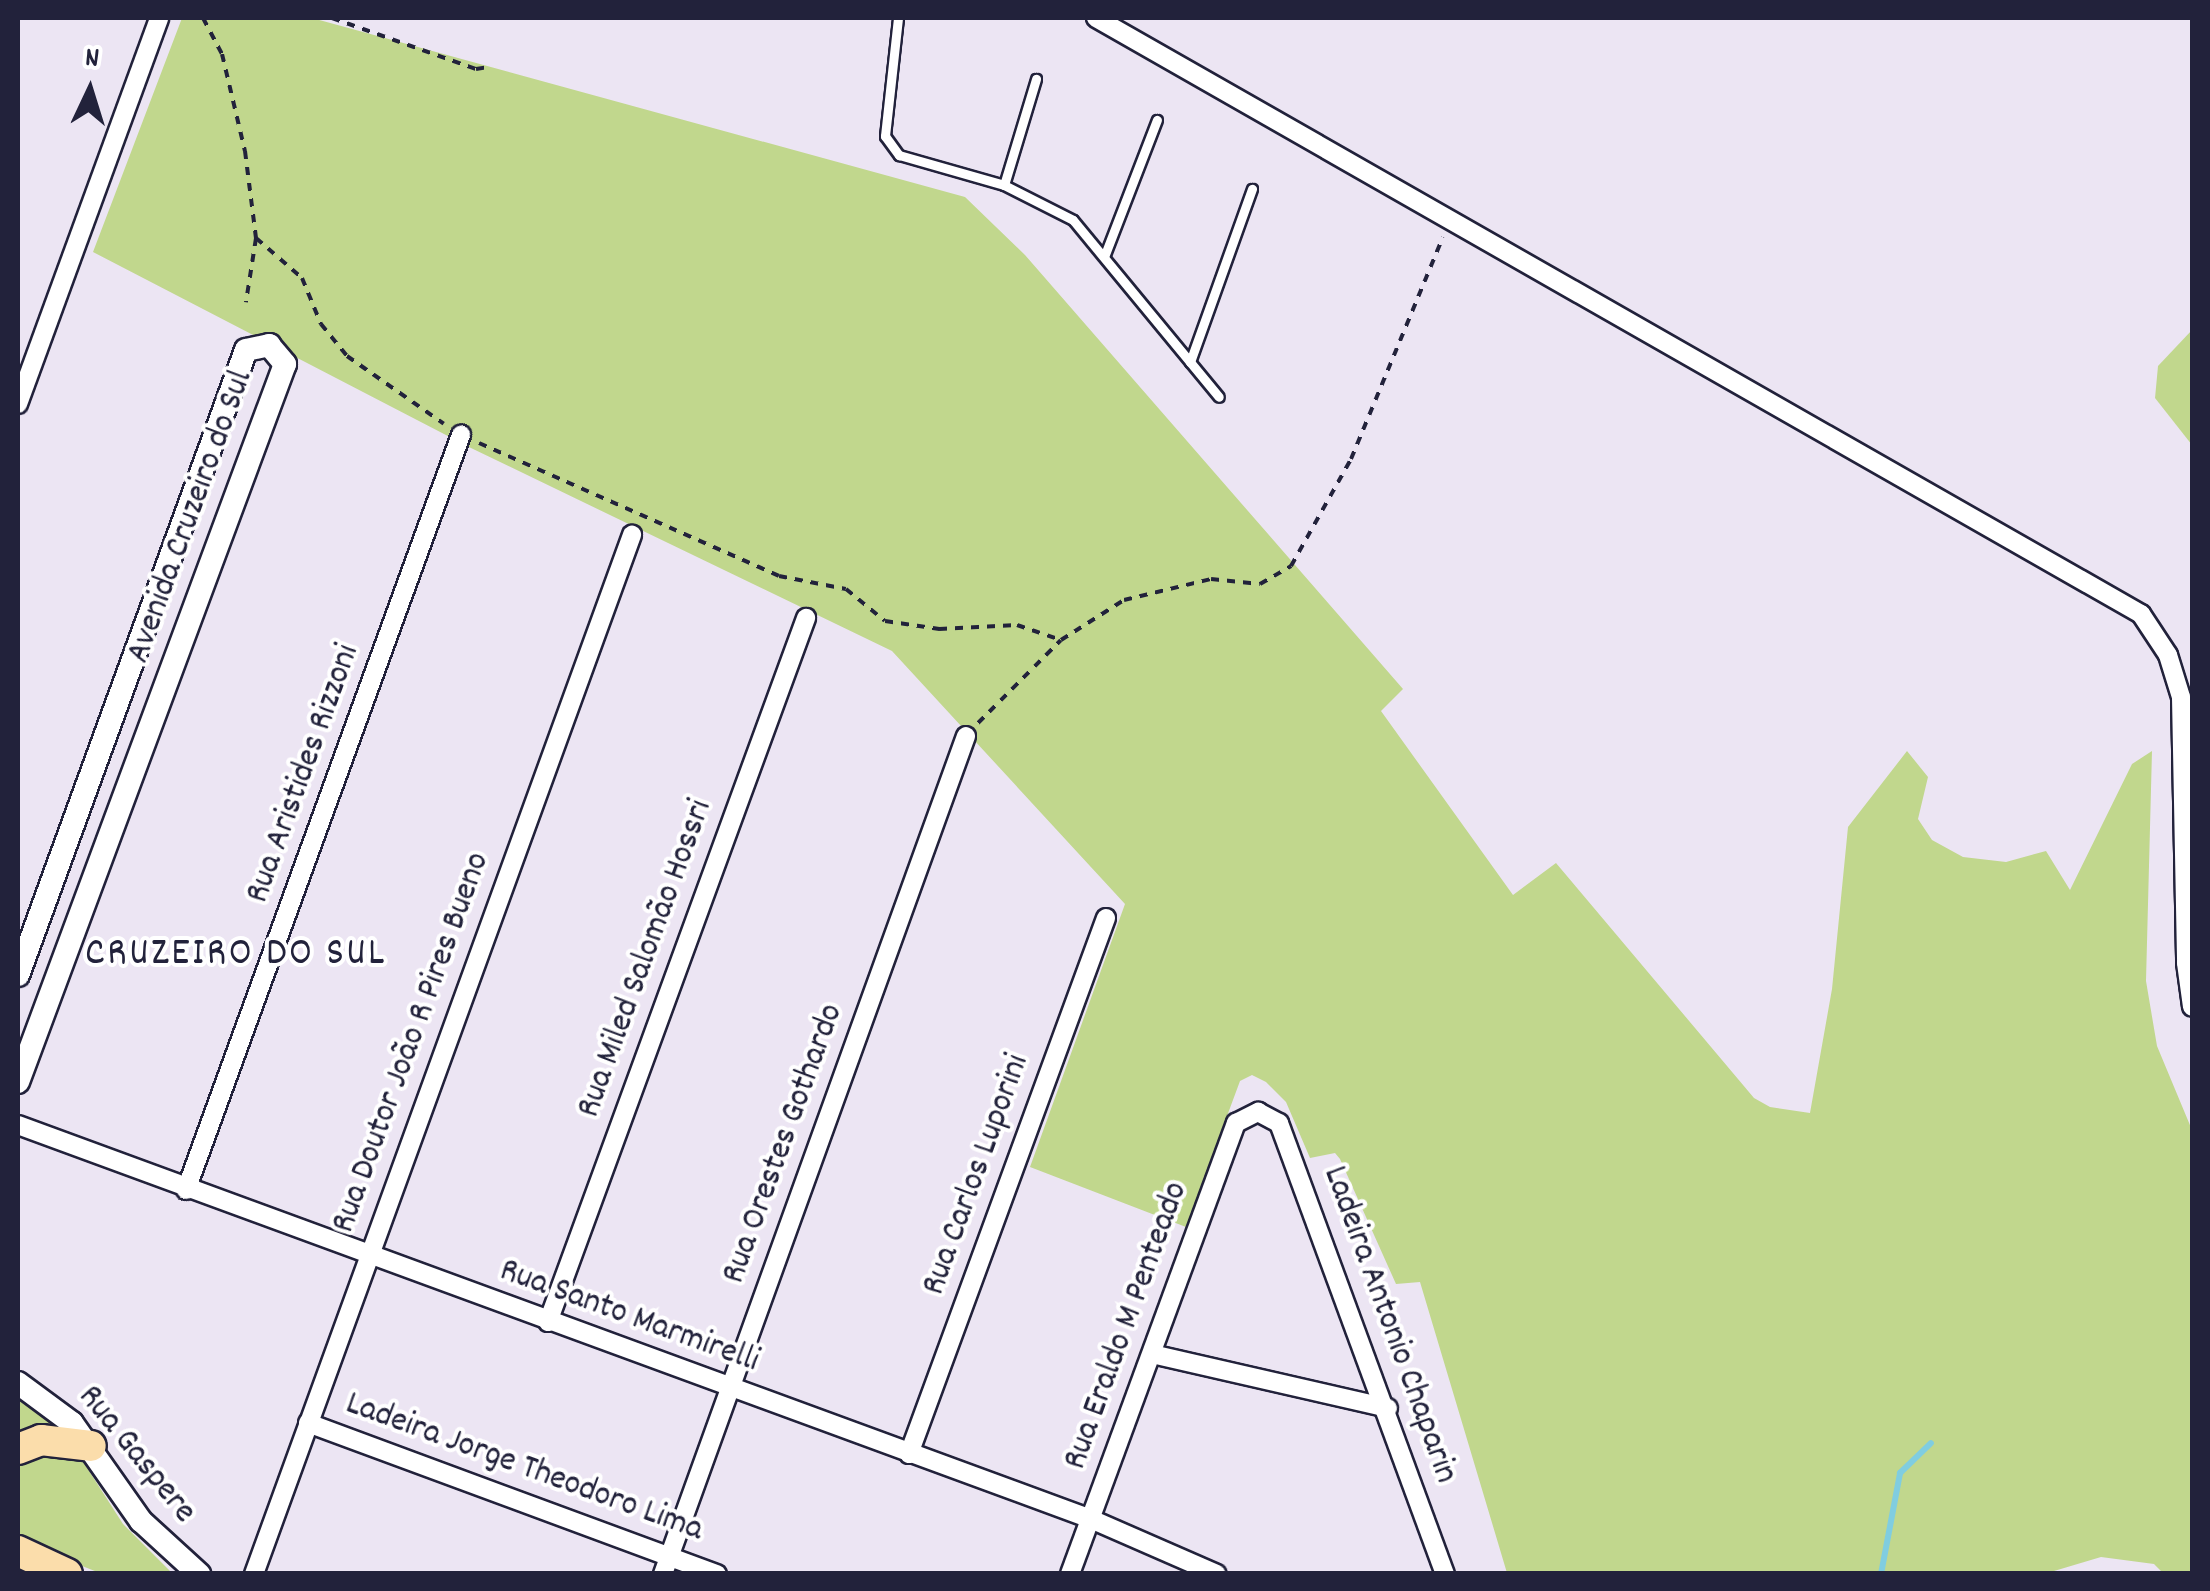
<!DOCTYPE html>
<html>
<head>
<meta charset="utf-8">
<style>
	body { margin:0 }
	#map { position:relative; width:2210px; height:1591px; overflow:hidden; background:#ece5f3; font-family:Dekko,sans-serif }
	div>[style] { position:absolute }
	.green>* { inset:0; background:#c1d78d }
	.stream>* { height:6px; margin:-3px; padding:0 3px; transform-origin:3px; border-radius:3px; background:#80cde0 }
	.path>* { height:4px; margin-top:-2px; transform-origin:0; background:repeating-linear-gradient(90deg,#22223b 0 8px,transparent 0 16px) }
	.roads { filter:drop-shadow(2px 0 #22223b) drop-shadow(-2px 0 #22223b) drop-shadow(0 2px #22223b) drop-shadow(0 -2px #22223b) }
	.service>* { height:9px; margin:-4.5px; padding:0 4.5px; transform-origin:4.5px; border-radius:4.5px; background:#fff }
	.minor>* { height:18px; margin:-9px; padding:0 9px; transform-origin:9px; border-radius:9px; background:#fff }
	.tertiary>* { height:22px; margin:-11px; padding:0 11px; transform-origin:11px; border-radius:11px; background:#fff }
	.primary>* { height:30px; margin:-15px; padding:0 15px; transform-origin:15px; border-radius:15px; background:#fbddab }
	span { translate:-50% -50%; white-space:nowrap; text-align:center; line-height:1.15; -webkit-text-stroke:8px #fff; paint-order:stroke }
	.street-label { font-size:35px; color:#22223b }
	.quarter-label { font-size:40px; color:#22223b; letter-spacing:2.5px }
	.frame { position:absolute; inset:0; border:20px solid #22223b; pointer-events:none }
	.north { position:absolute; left:40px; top:40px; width:100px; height:100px; -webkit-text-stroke:8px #fff; paint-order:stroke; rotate:4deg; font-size:28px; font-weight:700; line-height:40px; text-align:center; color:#22223b }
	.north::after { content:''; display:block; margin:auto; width:35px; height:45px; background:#22223b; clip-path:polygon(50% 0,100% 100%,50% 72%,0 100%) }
</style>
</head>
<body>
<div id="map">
	<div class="green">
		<i style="clip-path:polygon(182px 18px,312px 18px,965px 197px,1025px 255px,1403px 689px,1381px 711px,1513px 895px,1556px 863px,1754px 1098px,1770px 1107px,1810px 1113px,1832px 989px,1848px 827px,1907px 751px,1928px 777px,1918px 819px,1932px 840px,1963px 857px,2006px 862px,2046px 851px,2070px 890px,2132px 764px,2152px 751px,2146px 981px,2157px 1046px,2192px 1130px,2192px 1573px,2163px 1573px,2154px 1564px,2101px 1557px,2044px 1574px,1507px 1573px,1420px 1282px,1396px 1284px,1340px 1159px,1335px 1153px,1310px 1158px,1286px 1102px,1266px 1082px,1252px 1075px,1240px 1081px,1186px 1227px,1030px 1167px,1125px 904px,892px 651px,471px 448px,93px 252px)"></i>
		<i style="clip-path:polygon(2192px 330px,2192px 445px,2155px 398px,2158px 366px)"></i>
		<i style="clip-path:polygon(18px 1399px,33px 1409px,55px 1427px,18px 1434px)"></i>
		<i style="clip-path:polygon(29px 1453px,72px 1454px,84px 1463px,123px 1524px,172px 1573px,100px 1573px,18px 1541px,18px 1460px)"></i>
	</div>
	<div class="stream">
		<i style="left:1881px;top:1574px;width:103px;rotate:-79.3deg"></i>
		<i style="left:1900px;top:1473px;width:43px;rotate:-44.1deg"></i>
	</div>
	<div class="path">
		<i style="left:203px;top:18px;width:41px;rotate:62.2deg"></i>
		<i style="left:222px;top:54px;width:100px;rotate:76.7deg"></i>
		<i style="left:245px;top:151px;width:88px;rotate:82.8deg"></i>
		<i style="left:256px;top:238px;width:65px;rotate:98.9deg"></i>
		<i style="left:332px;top:18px;width:153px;rotate:19.5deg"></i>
		<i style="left:476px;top:69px;width:12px;rotate:-9deg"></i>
		<i style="left:256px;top:238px;width:61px;rotate:41deg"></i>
		<i style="left:302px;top:278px;width:50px;rotate:67.6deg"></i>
		<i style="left:321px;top:324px;width:41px;rotate:50.9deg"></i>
		<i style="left:347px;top:356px;width:118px;rotate:35deg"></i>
		<i style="left:479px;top:443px;width:328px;rotate:23.9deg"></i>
		<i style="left:779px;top:576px;width:68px;rotate:11deg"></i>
		<i style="left:846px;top:589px;width:50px;rotate:39.4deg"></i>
		<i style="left:885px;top:621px;width:55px;rotate:8.4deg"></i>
		<i style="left:939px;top:629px;width:78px;rotate:-2.9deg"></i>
		<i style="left:1017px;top:625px;width:46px;rotate:18.8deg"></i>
		<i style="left:978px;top:723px;width:117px;rotate:-45deg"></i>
		<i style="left:1061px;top:640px;width:75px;rotate:-32.4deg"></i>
		<i style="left:1124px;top:600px;width:89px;rotate:-13.6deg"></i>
		<i style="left:1211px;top:579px;width:49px;rotate:5.8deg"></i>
		<i style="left:1260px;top:584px;width:36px;rotate:-30deg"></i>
		<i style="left:1291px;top:566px;width:123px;rotate:-60.7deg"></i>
		<i style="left:1351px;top:459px;width:240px;rotate:-67.5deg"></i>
	</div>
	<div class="roads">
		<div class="service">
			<i style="left:898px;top:18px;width:119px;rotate:96.3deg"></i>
			<i style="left:885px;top:136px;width:24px;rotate:54deg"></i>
			<i style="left:899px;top:155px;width:109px;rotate:15.9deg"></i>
			<i style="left:1004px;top:185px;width:77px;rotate:26.9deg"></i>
			<i style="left:1073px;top:220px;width:229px;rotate:50.5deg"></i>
			<i style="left:1004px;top:185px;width:111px;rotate:-73.2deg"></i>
			<i style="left:1104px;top:257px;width:147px;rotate:-68.9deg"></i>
			<i style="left:1190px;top:362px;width:184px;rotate:-70.3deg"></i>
		</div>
		<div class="minor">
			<i style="left:1096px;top:18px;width:1203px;rotate:29.7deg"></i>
			<i style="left:2141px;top:614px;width:49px;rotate:56.6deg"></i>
			<i style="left:2168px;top:655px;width:44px;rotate:72.8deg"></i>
			<i style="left:2181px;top:697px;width:266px;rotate:88.9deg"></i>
			<i style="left:2186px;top:963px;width:44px;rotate:82.2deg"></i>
			<i style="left:18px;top:404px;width:411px;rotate:-69.9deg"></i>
			<i style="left:18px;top:1125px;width:1143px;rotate:20.16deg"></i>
			<i style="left:1091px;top:1519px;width:137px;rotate:23.6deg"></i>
			<i style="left:186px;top:1190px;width:804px;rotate:-69.99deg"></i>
			<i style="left:548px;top:1322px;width:750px;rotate:-69.87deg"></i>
			<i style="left:1152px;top:1354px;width:242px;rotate:12.9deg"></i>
			<i style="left:308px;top:1423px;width:436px;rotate:20.3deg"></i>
			<i style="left:909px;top:1454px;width:571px;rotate:-69.82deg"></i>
			<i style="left:254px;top:1574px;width:1106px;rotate:-70.01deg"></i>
			<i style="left:663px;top:1574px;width:891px;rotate:-70.12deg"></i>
			<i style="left:1070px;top:1574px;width:481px;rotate:-69.8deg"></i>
			<i style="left:1236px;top:1123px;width:25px;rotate:-27deg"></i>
			<i style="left:1258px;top:1112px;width:24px;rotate:28deg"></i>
			<i style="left:1279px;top:1123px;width:481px;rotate:69.8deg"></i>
		</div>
		<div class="tertiary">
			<i style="left:18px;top:975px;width:665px;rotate:-69.96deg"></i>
			<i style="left:246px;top:350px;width:24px;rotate:-12deg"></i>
			<i style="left:269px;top:345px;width:25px;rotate:50deg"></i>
			<i style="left:285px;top:364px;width:766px;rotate:110.4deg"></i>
			<i style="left:18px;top:1383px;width:67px;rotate:36.5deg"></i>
			<i style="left:72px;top:1423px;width:120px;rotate:54.9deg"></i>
			<i style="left:141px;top:1521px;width:79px;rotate:42.4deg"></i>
		</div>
		<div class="primary">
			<i style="left:18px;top:1449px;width:25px;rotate:-21deg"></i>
			<i style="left:41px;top:1440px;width:50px;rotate:6.8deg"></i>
			<i style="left:18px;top:1551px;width:54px;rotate:25.1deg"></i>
		</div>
	</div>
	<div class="street-label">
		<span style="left:191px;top:517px;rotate:-70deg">Avenida Cruzeiro do Sul</span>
		<span style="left:304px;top:774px;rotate:-70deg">Rua Aristides Rizzoni</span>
		<span style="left:646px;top:959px;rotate:-70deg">Rua Miled Salomão Hossri</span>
		<span style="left:412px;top:1043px;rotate:-70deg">Rua Doutor João R Pires Bueno</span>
		<span style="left:784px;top:1144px;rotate:-70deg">Rua Orestes Gothardo</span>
		<span style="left:977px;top:1175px;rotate:-70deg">Rua Carlos Luporini</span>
		<span style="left:629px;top:1317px;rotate:20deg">Rua Santo Marmirelli</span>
		<span style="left:1389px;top:1325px;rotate:70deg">Ladeira Antonio Chaparin</span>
		<span style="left:1127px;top:1326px;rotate:-70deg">Rua Eraldo M Penteado</span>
		<span style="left:136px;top:1455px;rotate:51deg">Rua Gaspere</span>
		<span style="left:524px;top:1468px;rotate:20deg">Ladeira Jorge Theodoro Lima</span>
	</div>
	<div class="quarter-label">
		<span style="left:236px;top:956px">CRUZEIRO DO SUL</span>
	</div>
	<div class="frame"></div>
	<div class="north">N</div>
</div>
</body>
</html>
